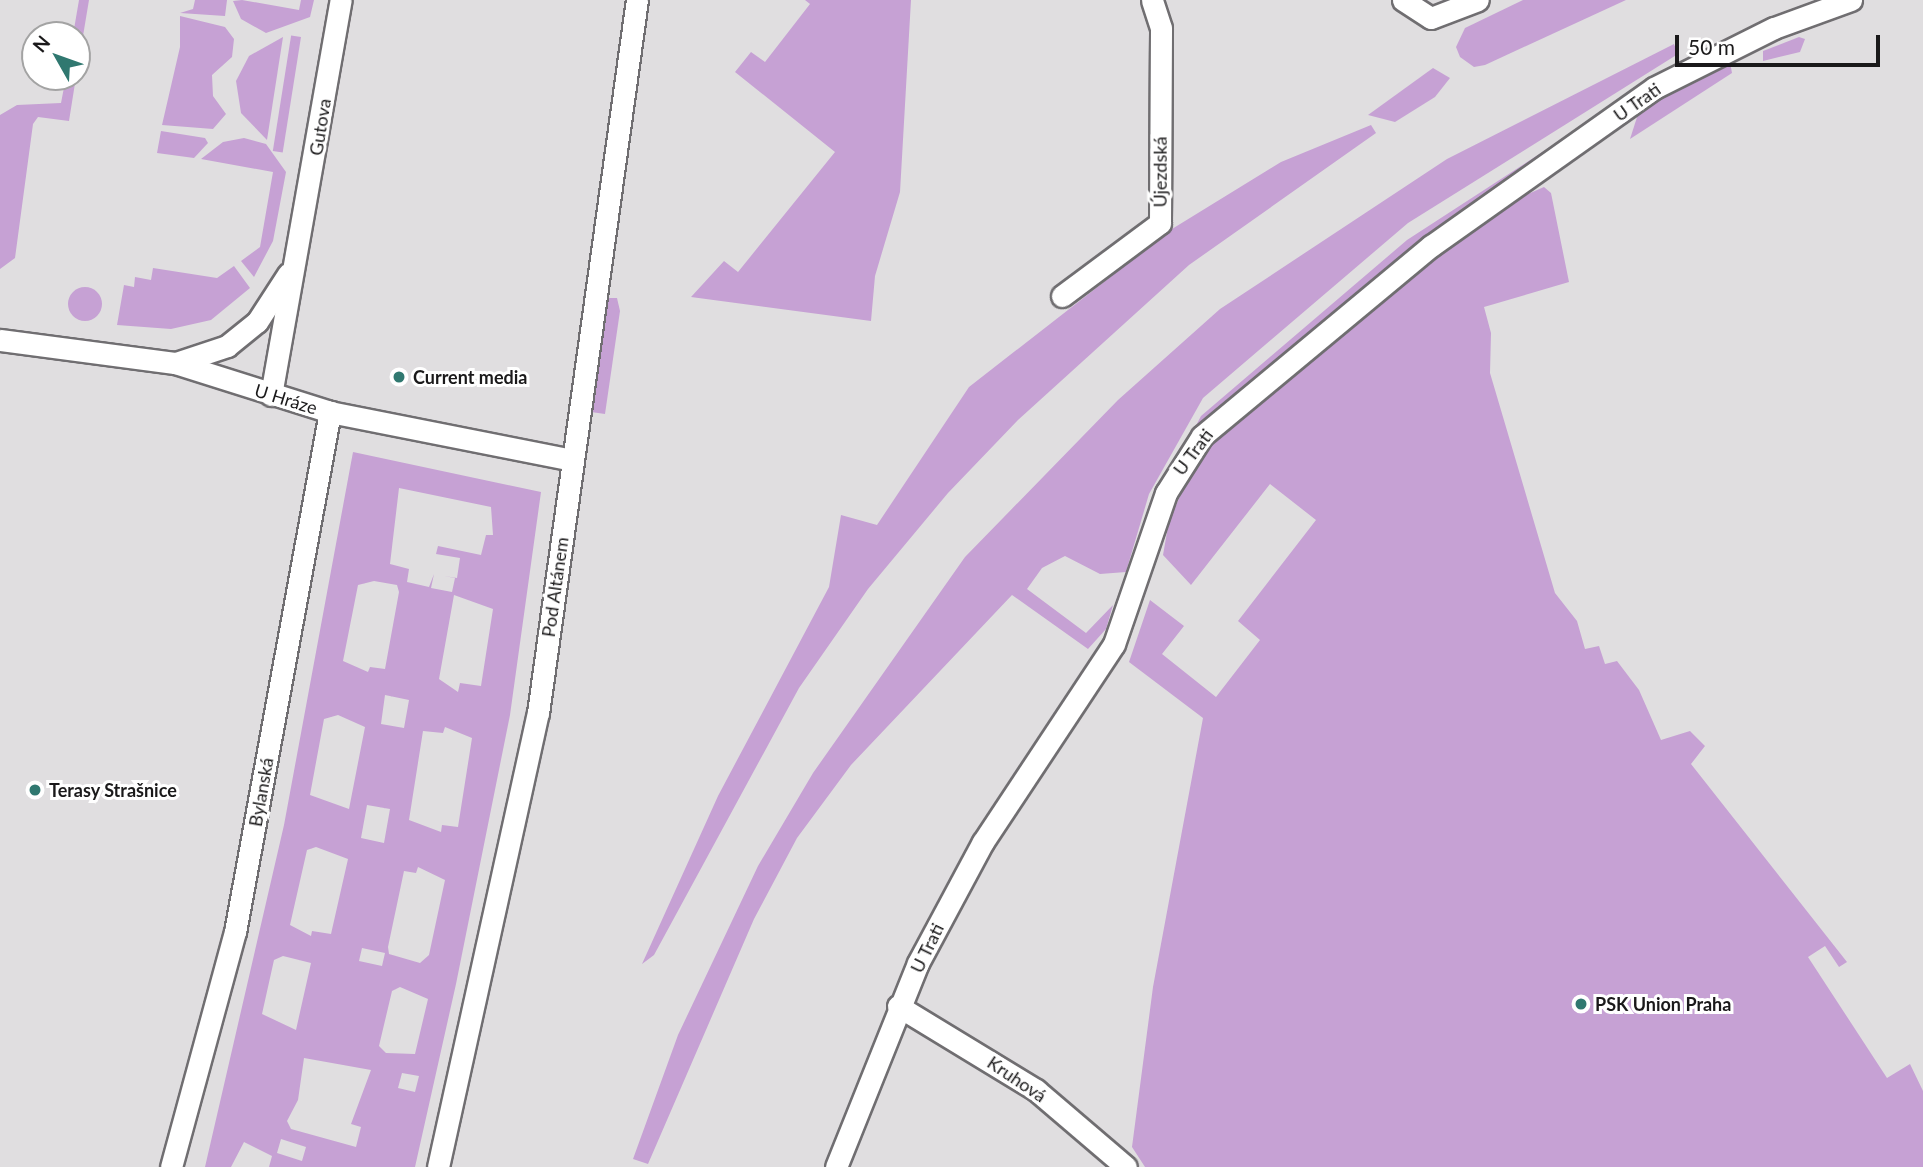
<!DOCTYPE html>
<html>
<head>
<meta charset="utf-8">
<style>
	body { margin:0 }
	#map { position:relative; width:1923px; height:1167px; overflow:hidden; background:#e0dee0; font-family:Lato,sans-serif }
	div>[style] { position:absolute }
	.green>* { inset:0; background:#c6a1d4; transform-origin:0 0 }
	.round { border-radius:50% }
	.roads { filter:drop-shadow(2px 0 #706e71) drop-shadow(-2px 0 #706e71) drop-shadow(0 2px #706e71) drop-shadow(0 -2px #706e71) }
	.minor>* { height:21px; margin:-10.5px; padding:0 10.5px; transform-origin:10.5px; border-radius:10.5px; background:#fff }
	.dots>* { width:19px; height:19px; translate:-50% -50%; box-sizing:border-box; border:4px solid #fff; border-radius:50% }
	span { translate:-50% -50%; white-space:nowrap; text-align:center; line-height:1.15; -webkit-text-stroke:6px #fff; paint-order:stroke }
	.street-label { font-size:18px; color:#1a191a }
	.poi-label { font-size:18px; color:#1a191a; font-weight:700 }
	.left { translate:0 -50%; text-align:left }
	.north { position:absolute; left:21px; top:21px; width:70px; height:70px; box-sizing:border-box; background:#fff; border:2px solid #a3a3a3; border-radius:50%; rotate:310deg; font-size:19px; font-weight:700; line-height:28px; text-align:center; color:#1a191a }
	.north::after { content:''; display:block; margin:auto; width:24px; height:32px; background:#307870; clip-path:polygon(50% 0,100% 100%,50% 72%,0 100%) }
	.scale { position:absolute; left:1675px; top:35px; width:205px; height:32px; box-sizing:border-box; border:4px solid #1a191a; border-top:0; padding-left:9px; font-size:21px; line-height:24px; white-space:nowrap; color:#1a191a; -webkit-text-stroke:5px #fff; paint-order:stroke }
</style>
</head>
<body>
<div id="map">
	<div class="green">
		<i style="clip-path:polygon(79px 0,89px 0,77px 72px,73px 35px)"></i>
		<i style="clip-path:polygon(195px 0,227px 0,225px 16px,180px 13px,193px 9px)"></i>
		<i style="clip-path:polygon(242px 0,299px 10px,301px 0,314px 0,310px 17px,266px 33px,241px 19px,233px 1px)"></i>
		<i style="clip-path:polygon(805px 0,911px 0,900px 192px,875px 276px,871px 321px,691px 297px,724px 261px,738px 272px,835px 152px,735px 72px,751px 52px,765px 62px,810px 4px)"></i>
		<i style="clip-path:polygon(1523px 0,1626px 0,1485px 65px,1474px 67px,1460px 57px,1456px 47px,1465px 28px)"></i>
		<i style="clip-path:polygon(180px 16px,225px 27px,234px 39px,232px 57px,212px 75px,213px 96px,226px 114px,213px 129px,162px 125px,180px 47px)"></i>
		<i style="clip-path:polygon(283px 37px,267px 140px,241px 113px,236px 81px,249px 56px)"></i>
		<i style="left:301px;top:37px;width:117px;height:10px;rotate:99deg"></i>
		<i style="clip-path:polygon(1799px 37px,1805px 39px,1800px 52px,1763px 61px,1763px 51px)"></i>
		<i style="clip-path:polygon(1674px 44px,1678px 54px,1408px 223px,1203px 398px,1149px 494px,1126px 572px,1100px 574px,1065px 556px,1042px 568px,1027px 589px,1086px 633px,1113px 605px,1106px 629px,1088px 649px,1012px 595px,851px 765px,797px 838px,754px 919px,648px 1164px,633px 1159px,678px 1035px,758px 866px,813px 773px,965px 557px,1118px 400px,1220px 309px,1447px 159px)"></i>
		<i style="clip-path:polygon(1730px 62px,1732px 73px,1630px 139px,1639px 111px,1683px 81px)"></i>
		<i style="clip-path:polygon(1433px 68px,1450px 78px,1435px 97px,1395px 122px,1368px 115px)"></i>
		<i style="clip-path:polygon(66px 77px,76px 77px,69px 121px,38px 117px,33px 124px,15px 258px,0 269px,0 115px,17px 105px,61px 103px)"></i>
		<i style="clip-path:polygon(1627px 97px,1373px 278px,1189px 439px,1201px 416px,1407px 240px)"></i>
		<i style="clip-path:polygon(1371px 125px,1376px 133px,1189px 265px,1018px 420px,948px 493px,868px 589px,799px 688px,654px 955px,642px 964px,718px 796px,829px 587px,841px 515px,877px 525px,969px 387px,1172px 229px,1281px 162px)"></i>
		<i style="clip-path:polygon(161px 131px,205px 138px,208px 143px,194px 158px,157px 153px)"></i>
		<i style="clip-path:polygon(244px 138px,266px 144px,286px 172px,273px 241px,254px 277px,241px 261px,260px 247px,273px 172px,201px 159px,223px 142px)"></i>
		<i style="clip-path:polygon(1544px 187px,1551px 193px,1569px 282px,1484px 307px,1491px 333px,1490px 373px,1555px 593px,1577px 621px,1585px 649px,1599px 646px,1605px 664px,1617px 661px,1639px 690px,1661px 740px,1690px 731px,1705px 746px,1691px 764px,1847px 962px,1839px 967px,1825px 946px,1808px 957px,1887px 1078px,1910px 1064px,1923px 1091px,1923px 1167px,1145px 1167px,1132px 1147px,1153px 987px,1203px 718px,1129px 662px,1150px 600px,1184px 626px,1162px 654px,1216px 697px,1260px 640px,1238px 621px,1316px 520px,1270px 484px,1191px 585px,1163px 555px,1169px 521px,1192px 469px,1222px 429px,1507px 203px)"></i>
		<i style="clip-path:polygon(234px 266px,250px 288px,211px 320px,171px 329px,117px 325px,124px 285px,134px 287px,135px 277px,151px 280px,153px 268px,217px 278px)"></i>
		<i class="round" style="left:68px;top:287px;width:34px;height:34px"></i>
		<i style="clip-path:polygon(605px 298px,617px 298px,620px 311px,605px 414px,591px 412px)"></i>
		<i style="clip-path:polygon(evenodd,353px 452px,541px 492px,510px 715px,456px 984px,415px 1167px,269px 1167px,272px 1156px,244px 1142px,231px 1167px,205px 1167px,284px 825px,353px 452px,399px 488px,491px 507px,493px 535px,486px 535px,481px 555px,438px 546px,436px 554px,460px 558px,457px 578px,444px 576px,455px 578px,452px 592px,431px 588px,434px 574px,429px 587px,407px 582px,409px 569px,390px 564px,399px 488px,353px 452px,374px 581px,397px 585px,399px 592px,385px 669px,370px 667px,368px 672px,343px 661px,358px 585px,374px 581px,353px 452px,454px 595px,493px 609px,481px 686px,460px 683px,458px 692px,439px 679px,454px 595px,353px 452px,385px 695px,409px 700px,404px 728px,381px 724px,385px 695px,353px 452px,338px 715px,365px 727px,349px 809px,310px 795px,324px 719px,338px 715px,353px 452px,445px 727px,472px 738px,458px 827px,442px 825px,441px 832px,409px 820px,423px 731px,443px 733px,445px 727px,353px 452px,367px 805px,390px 809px,384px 843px,361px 838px,367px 805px,353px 452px,316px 847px,348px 859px,331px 934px,312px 931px,311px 936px,290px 925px,307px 850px,316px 847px,353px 452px,418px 867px,445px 880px,429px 955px,420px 963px,389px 954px,388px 947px,404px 871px,416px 873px,418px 867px,353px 452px,362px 948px,385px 953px,382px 966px,359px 961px,362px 948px,353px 452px,283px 956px,311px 963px,296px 1030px,262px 1014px,274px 960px,283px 956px,353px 452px,400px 987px,428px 999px,415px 1054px,386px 1053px,379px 1046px,392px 991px,400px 987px,353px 452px,304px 1058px,371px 1070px,351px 1124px,361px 1127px,356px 1147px,291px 1129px,287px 1121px,298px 1100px,304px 1058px,353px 452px,402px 1073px,419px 1076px,415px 1092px,398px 1088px,402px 1073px,353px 452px,281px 1139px,306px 1147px,302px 1161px,277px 1153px,281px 1139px)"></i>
	</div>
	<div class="roads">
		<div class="minor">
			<i style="left:1403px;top:0;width:33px;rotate:33deg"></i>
			<i style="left:1431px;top:18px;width:50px;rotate:-21deg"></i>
			<i style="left:1062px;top:296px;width:122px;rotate:-36.7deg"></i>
			<i style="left:1160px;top:223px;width:195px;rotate:-89.7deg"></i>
			<i style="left:1161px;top:28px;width:29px;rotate:-108deg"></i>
			<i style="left:0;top:340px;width:177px;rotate:7.5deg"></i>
			<i style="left:175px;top:363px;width:163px;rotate:17.5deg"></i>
			<i style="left:330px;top:412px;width:247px;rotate:11.2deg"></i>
			<i style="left:176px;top:363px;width:54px;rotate:-18.4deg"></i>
			<i style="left:227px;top:346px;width:38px;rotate:-39deg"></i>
			<i style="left:257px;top:322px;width:57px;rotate:-57.1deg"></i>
			<i style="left:271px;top:395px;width:401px;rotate:-80deg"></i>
			<i style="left:898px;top:1006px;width:162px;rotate:31.3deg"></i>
			<i style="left:1036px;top:1090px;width:118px;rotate:40.5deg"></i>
			<i style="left:171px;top:1167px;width:244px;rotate:-74.8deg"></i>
			<i style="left:235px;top:932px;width:529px;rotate:-79.65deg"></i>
			<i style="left:438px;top:1167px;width:465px;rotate:-77.6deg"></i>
			<i style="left:538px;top:713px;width:720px;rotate:-82.1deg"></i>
			<i style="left:836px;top:1167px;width:220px;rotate:-68.1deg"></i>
			<i style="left:918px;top:963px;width:137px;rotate:-61.8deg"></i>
			<i style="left:983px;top:842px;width:237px;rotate:-56.5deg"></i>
			<i style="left:1114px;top:644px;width:160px;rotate:-71deg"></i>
			<i style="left:1166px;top:493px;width:67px;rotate:-57.7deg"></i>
			<i style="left:1202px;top:436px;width:298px;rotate:-39.7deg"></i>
			<i style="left:1431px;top:246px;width:273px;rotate:-35.3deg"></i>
			<i style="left:1654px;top:88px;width:134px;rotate:-26.6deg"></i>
			<i style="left:1774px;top:28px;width:82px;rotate:-20deg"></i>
		</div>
	</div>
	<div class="dots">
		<i style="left:399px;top:377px;background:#307870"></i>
		<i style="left:35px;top:790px;background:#307870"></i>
		<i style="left:1581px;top:1004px;background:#307870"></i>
	</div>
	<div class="street-label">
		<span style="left:1637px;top:102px;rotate:-35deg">U Trati</span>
		<span style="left:320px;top:127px;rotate:-81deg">Gutova</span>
		<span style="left:1160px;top:172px;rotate:-90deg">Újezdská</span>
		<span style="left:286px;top:399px;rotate:17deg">U Hráze</span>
		<span style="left:1193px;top:452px;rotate:-53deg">U Trati</span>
		<span style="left:555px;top:587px;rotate:-82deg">Pod Altánem</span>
		<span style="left:261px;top:792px;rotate:-80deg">Bylanská</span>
		<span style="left:927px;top:948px;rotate:-64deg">U Trati</span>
		<span style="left:1017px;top:1079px;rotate:34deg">Kruhová</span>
	</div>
	<div class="poi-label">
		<span class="left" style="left:413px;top:377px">Current media</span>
		<span class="left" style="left:49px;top:790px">Terasy Strašnice</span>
		<span class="left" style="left:1595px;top:1004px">PSK Union Praha</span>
	</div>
	<div class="north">N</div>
	<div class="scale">50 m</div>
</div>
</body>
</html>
